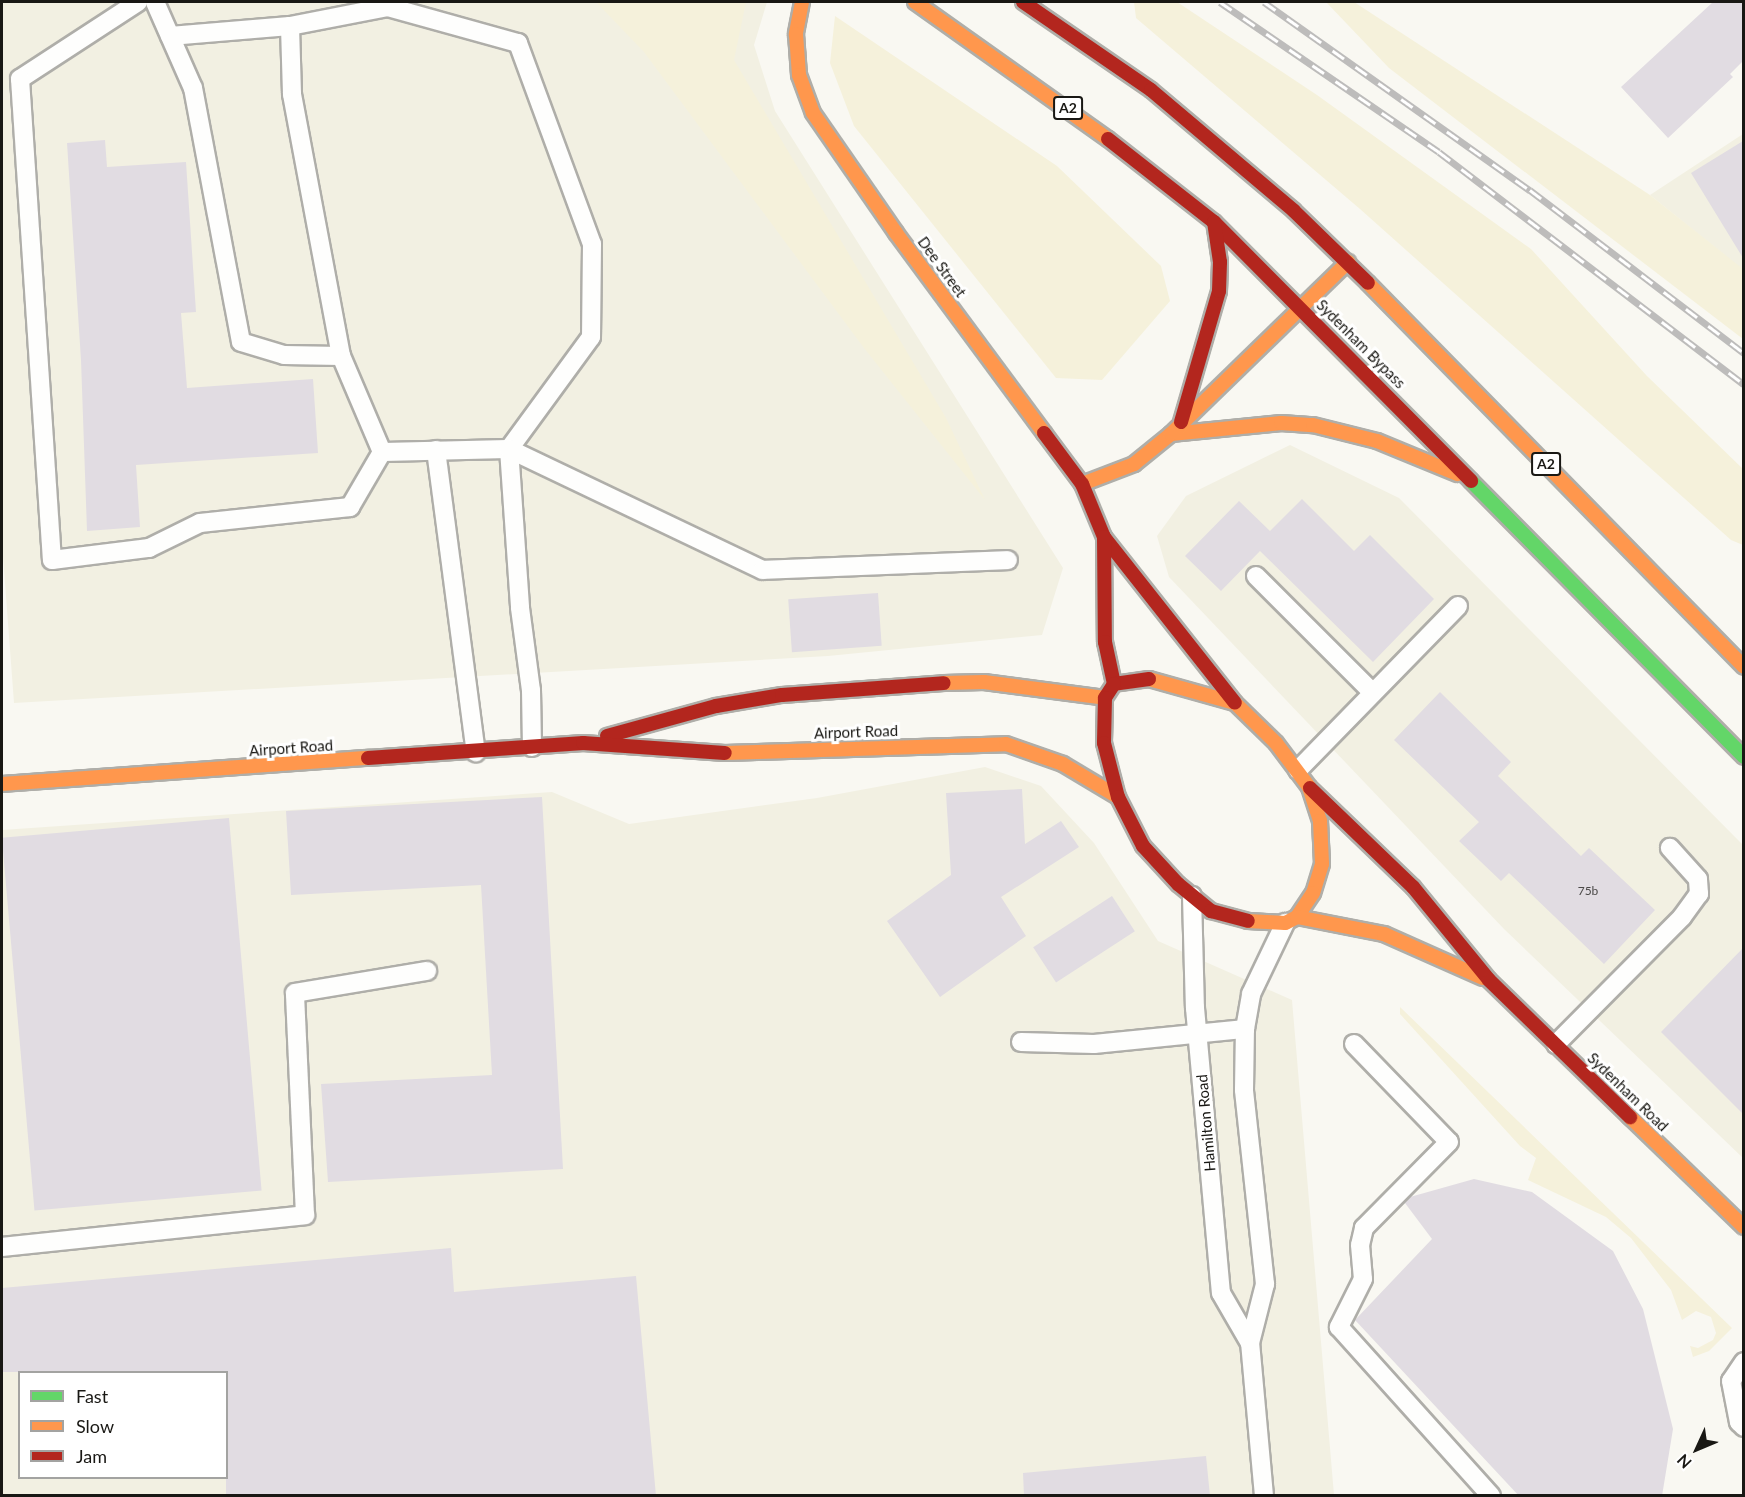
<!DOCTYPE html>
<html>
<head>
<meta charset="utf-8">
<style>
	body { margin:0 }
	#map { position:relative; width:1745px; height:1497px; overflow:hidden; background:#f9f8f2; font-family:Lato,sans-serif }
	div>[style] { position:absolute }
	.built>* { inset:0; background:#f2f0e2 }
	.green>* { inset:0; background:#f5f1db }
	.building>* { inset:0; background:#e1dce2; transform-origin:0 0 }
	.roads { filter:drop-shadow(2px 0 #afaea9) drop-shadow(-2px 0 #afaea9) drop-shadow(0 2px #afaea9) drop-shadow(0 -2px #afaea9) }
	.lane>* { height:18px; margin:-9px; padding:0 9px; transform-origin:9px; border-radius:9px; background:#fefefd }
	.fast>* { height:14px; margin:-7px; padding:0 7px; transform-origin:7px; border-radius:7px; background:#63d668 }
	.slow>* { height:14px; margin:-7px; padding:0 7px; transform-origin:7px; border-radius:7px; background:#ff974d }
	.jam>* { height:14px; margin:-7px; padding:0 7px; transform-origin:7px; border-radius:7px; background:#b3261e }
	.rail>* { height:7px; margin-top:-3.5px; transform-origin:0; background:repeating-linear-gradient(90deg,#fff 0 14px,#bdbcbb 0 28px); box-sizing:border-box; border-block:2px solid #bdbcbb }
	span { translate:-50% -50%; white-space:nowrap; text-align:center; line-height:1.15; -webkit-text-stroke:6px #fff; paint-order:stroke }
	.number-label { font-size:12px; color:#4b4948 }
	.number-label span { -webkit-text-stroke-width:0 }
	.shield-label span { padding:2px 4px; background:#fff; border:2px solid; border-radius:4px; -webkit-text-stroke-width:0 }
	.shield-label { font-size:14px; color:#191814; font-weight:700 }
	.street-label { font-size:15px; color:#191814 }
	.frame { position:absolute; inset:0; border:3px solid #191814; pointer-events:none }
	.legend { position:absolute; left:18px; top:1371px; width:210px; height:108px; box-sizing:border-box; background:#fff; border:2px solid #a3a3a1; margin:0; padding:8px 10px; list-style:none; font-size:18px; color:#191814 }
	.legend li { display:flex; align-items:center; gap:12px; height:30px }
	.legend b { width:30px; border:2px solid #a3a3a1 }
	.north { position:absolute; left:1667px; top:1419px; width:60px; height:60px; -webkit-text-stroke:4px #fff; paint-order:stroke; rotate:226deg; font-size:16px; font-weight:700; line-height:24px; text-align:center; color:#191814 }
	.north::after { content:''; display:block; margin:auto; width:21px; height:27px; background:#191814; clip-path:polygon(50% 0,100% 100%,50% 72%,0 100%) }
</style>
</head>
<body>
<div id="map">
	<div class="built">
		<i style="clip-path:polygon(2px 2px,767px 2px,754px 45px,775px 111px,1063px 568px,1042px 635px,828px 656px,14px 703px,2px 543px)"></i>
		<i style="clip-path:polygon(1743px 134px,1743px 270px,1650px 195px)"></i>
		<i style="clip-path:polygon(1290px 445px,1399px 498px,1743px 845px,1743px 1158px,1504px 929px,1169px 577px,1157px 536px,1186px 496px)"></i>
		<i style="clip-path:polygon(evenodd,985px 767px,1041px 786px,1094px 843px,1158px 941px,1292px 1000px,1334px 1495px,2px 1496px,2px 830px,552px 792px,629px 824px,817px 798px,985px 767px,20px 1372px,226px 1372px,226px 1478px,20px 1478px,20px 1372px)"></i>
	</div>
	<div class="green">
		<i style="clip-path:polygon(596px 2px,746px 2px,734px 60px,946px 418px,985px 500px,864px 348px,644px 52px)"></i>
		<i style="clip-path:polygon(1134px 2px,1177px 2px,1317px 95px,1531px 249px,1647px 376px,1743px 469px,1743px 545px,1731px 540px,1360px 209px,1136px 18px)"></i>
		<i style="clip-path:polygon(1326px 2px,1354px 2px,1650px 195px,1743px 269px,1743px 339px,1389px 68px)"></i>
		<i style="clip-path:polygon(835px 16px,1057px 166px,1161px 266px,1170px 301px,1102px 380px,1056px 378px,854px 126px,830px 63px)"></i>
		<i style="clip-path:polygon(1400px 1007px,1732px 1328px,1709px 1351px,1693px 1357px,1690px 1346px,1698px 1348px,1713px 1340px,1716px 1333px,1711px 1317px,1696px 1311px,1682px 1320px,1671px 1290px,1631px 1238px,1606px 1217px,1528px 1180px,1536px 1158px,1520px 1146px,1400px 1014px)"></i>
	</div>
	<div class="building">
		<i style="clip-path:polygon(1713px 2px,1743px 2px,1743px 61px,1730px 74px,1733px 77px,1668px 138px,1621px 87px)"></i>
		<i style="clip-path:polygon(105px 140px,107px 167px,186px 162px,196px 312px,181px 313px,187px 388px,313px 379px,318px 453px,136px 465px,140px 527px,87px 531px,81px 360px,67px 143px)"></i>
		<i style="clip-path:polygon(1743px 141px,1743px 258px,1691px 173px)"></i>
		<i style="clip-path:polygon(1302px 499px,1354px 551px,1370px 535px,1434px 599px,1373px 662px,1260px 551px,1221px 591px,1185px 556px,1239px 501px,1270px 531px)"></i>
		<i style="left:878px;top:593px;width:53px;height:90px;rotate:86deg"></i>
		<i style="clip-path:polygon(1440px 692px,1511px 762px,1498px 776px,1581px 856px,1589px 848px,1655px 910px,1604px 964px,1509px 873px,1501px 881px,1459px 841px,1479px 822px,1394px 740px)"></i>
		<i style="clip-path:polygon(1022px 789px,1025px 844px,1061px 821px,1079px 847px,1001px 897px,1026px 936px,940px 997px,887px 921px,951px 875px,946px 793px)"></i>
		<i style="clip-path:polygon(542px 797px,563px 1169px,328px 1182px,321px 1084px,492px 1075px,481px 885px,291px 895px,286px 811px)"></i>
		<i style="left:229px;top:818px;width:374px;height:228px;rotate:85deg"></i>
		<i style="left:1112px;top:896px;width:42px;height:94px;rotate:57deg"></i>
		<i style="clip-path:polygon(1743px 948px,1743px 1114px,1661px 1032px)"></i>
		<i style="clip-path:polygon(1474px 1179px,1532px 1192px,1613px 1251px,1643px 1309px,1673px 1429px,1662px 1496px,1519px 1496px,1355px 1320px,1432px 1239px,1405px 1203px,1410px 1197px)"></i>
		<i style="clip-path:polygon(451px 1248px,454px 1292px,636px 1276px,656px 1496px,226px 1496px,226px 1372px,2px 1372px,2px 1288px)"></i>
		<i style="clip-path:polygon(1206px 1456px,1210px 1496px,1024px 1496px,1023px 1473px)"></i>
	</div>
	<div class="roads">
		<div class="lane">
			<i style="left:138px;top:2px;width:141px;rotate:146.9deg"></i>
			<i style="left:20px;top:79px;width:482px;rotate:86.2deg"></i>
			<i style="left:52px;top:560px;width:98px;rotate:-7.1deg"></i>
			<i style="left:149px;top:548px;width:57px;rotate:-26.1deg"></i>
			<i style="left:200px;top:523px;width:151px;rotate:-6.1deg"></i>
			<i style="left:350px;top:507px;width:64px;rotate:-59.8deg"></i>
			<i style="left:155px;top:2px;width:94px;rotate:66.2deg"></i>
			<i style="left:193px;top:88px;width:258px;rotate:79.3deg"></i>
			<i style="left:241px;top:342px;width:45px;rotate:16.8deg"></i>
			<i style="left:284px;top:355px;width:57px;rotate:1deg"></i>
			<i style="left:170px;top:36px;width:120px;rotate:-4.8deg"></i>
			<i style="left:436px;top:450px;width:305px;rotate:82.5deg"></i>
			<i style="left:382px;top:452px;width:104px;rotate:-113.1deg"></i>
			<i style="left:341px;top:356px;width:267px;rotate:-100.6deg"></i>
			<i style="left:292px;top:94px;width:68px;rotate:-91.7deg"></i>
			<i style="left:290px;top:26px;width:100px;rotate:-11deg"></i>
			<i style="left:388px;top:7px;width:135px;rotate:15.5deg"></i>
			<i style="left:518px;top:43px;width:214px;rotate:69.8deg"></i>
			<i style="left:592px;top:244px;width:93px;rotate:90.6deg"></i>
			<i style="left:591px;top:337px;width:139px;rotate:126.2deg"></i>
			<i style="left:509px;top:449px;width:159px;rotate:86deg"></i>
			<i style="left:520px;top:608px;width:83px;rotate:82.4deg"></i>
			<i style="left:531px;top:690px;width:57px;rotate:89deg"></i>
			<i style="left:382px;top:452px;width:127px;rotate:-1.4deg"></i>
			<i style="left:509px;top:449px;width:281px;rotate:25.5deg"></i>
			<i style="left:763px;top:570px;width:245px;rotate:-2.3deg"></i>
			<i style="left:1256px;top:576px;width:165px;rotate:45deg"></i>
			<i style="left:1298px;top:770px;width:229px;rotate:-45.7deg"></i>
			<i style="left:1192px;top:896px;width:112px;rotate:88.5deg"></i>
			<i style="left:1195px;top:1008px;width:286px;rotate:84.8deg"></i>
			<i style="left:1221px;top:1293px;width:58px;rotate:59.9deg"></i>
			<i style="left:1021px;top:1042px;width:73px;rotate:1.6deg"></i>
			<i style="left:1094px;top:1044px;width:152px;rotate:-5.7deg"></i>
			<i style="left:1354px;top:1044px;width:136px;rotate:45.9deg"></i>
			<i style="left:1449px;top:1142px;width:121px;rotate:134.7deg"></i>
			<i style="left:1364px;top:1228px;width:17px;rotate:103deg"></i>
			<i style="left:1360px;top:1245px;width:34px;rotate:85deg"></i>
			<i style="left:1363px;top:1279px;width:54px;rotate:116.6deg"></i>
			<i style="left:1339px;top:1327px;width:227px;rotate:48deg"></i>
			<i style="left:1556px;top:1044px;width:179px;rotate:-45.2deg"></i>
			<i style="left:1682px;top:917px;width:29px;rotate:-54deg"></i>
			<i style="left:1699px;top:894px;width:15px;rotate:-94deg"></i>
			<i style="left:1698px;top:879px;width:42px;rotate:-132.1deg"></i>
			<i style="left:2px;top:1247px;width:305px;rotate:-6deg"></i>
			<i style="left:305px;top:1215px;width:222px;rotate:-92.6deg"></i>
			<i style="left:295px;top:993px;width:134px;rotate:-9.5deg"></i>
			<i style="left:1744px;top:1362px;width:23px;rotate:124deg"></i>
			<i style="left:1731px;top:1381px;width:42px;rotate:79deg"></i>
			<i style="left:1739px;top:1422px;width:7px;rotate:45deg"></i>
			<i style="left:1264px;top:1496px;width:154px;rotate:-95.2deg"></i>
			<i style="left:1250px;top:1343px;width:61px;rotate:-75.7deg"></i>
			<i style="left:1265px;top:1284px;width:195px;rotate:-96.2deg"></i>
			<i style="left:1244px;top:1090px;width:61px;rotate:-89.1deg"></i>
			<i style="left:1245px;top:1029px;width:36px;rotate:-80deg"></i>
			<i style="left:1251px;top:994px;width:79px;rotate:-64.4deg"></i>
		</div>
		<div class="fast">
			<i style="left:1471px;top:481px;width:388px;rotate:45.3deg"></i>
		</div>
		<div class="slow">
			<i style="left:802px;top:2px;width:33px;rotate:101deg"></i>
			<i style="left:796px;top:34px;width:41px;rotate:85.8deg"></i>
			<i style="left:799px;top:75px;width:40px;rotate:69.8deg"></i>
			<i style="left:813px;top:113px;width:146px;rotate:55.3deg"></i>
			<i style="left:896px;top:233px;width:249px;rotate:53.5deg"></i>
			<i style="left:915px;top:2px;width:237px;rotate:35.4deg"></i>
			<i style="left:1368px;top:283px;width:537px;rotate:45.6deg"></i>
			<i style="left:1171px;top:434px;width:111px;rotate:-5.7deg"></i>
			<i style="left:1281px;top:423px;width:32px;rotate:4deg"></i>
			<i style="left:1313px;top:425px;width:66px;rotate:14deg"></i>
			<i style="left:1377px;top:441px;width:87px;rotate:22.4deg"></i>
			<i style="left:1082px;top:484px;width:56px;rotate:-21deg"></i>
			<i style="left:1134px;top:464px;width:48px;rotate:-39deg"></i>
			<i style="left:1171px;top:434px;width:247px;rotate:-44.2deg"></i>
			<i style="left:1149px;top:679px;width:89px;rotate:15.6deg"></i>
			<i style="left:1235px;top:703px;width:57px;rotate:44.3deg"></i>
			<i style="left:1276px;top:743px;width:55px;rotate:53.1deg"></i>
			<i style="left:1309px;top:787px;width:36px;rotate:72deg"></i>
			<i style="left:1320px;top:821px;width:43px;rotate:87.3deg"></i>
			<i style="left:1322px;top:864px;width:30px;rotate:107deg"></i>
			<i style="left:1313px;top:893px;width:29px;rotate:124deg"></i>
			<i style="left:1297px;top:917px;width:13px;rotate:153deg"></i>
			<i style="left:1285px;top:923px;width:37px;rotate:-177deg"></i>
			<i style="left:944px;top:683px;width:40px;rotate:-1.4deg"></i>
			<i style="left:984px;top:682px;width:122px;rotate:7.5deg"></i>
			<i style="left:725px;top:753px;width:281px;rotate:-1.8deg"></i>
			<i style="left:1006px;top:744px;width:60px;rotate:19.3deg"></i>
			<i style="left:1063px;top:764px;width:64px;rotate:31deg"></i>
			<i style="left:2px;top:784px;width:367px;rotate:-4.1deg"></i>
			<i style="left:1297px;top:917px;width:89px;rotate:11.1deg"></i>
			<i style="left:1384px;top:934px;width:108px;rotate:24deg"></i>
			<i style="left:1630px;top:1117px;width:158px;rotate:44deg"></i>
		</div>
		<div class="jam">
			<i style="left:1023px;top:2px;width:155px;rotate:34.5deg"></i>
			<i style="left:1151px;top:90px;width:187px;rotate:40.2deg"></i>
			<i style="left:1294px;top:211px;width:103px;rotate:44.2deg"></i>
			<i style="left:1108px;top:139px;width:135px;rotate:38.1deg"></i>
			<i style="left:1214px;top:222px;width:365px;rotate:45.2deg"></i>
			<i style="left:1181px;top:422px;width:136px;rotate:-73.8deg"></i>
			<i style="left:1219px;top:291px;width:29px;rotate:-88deg"></i>
			<i style="left:1220px;top:262px;width:40px;rotate:-98.5deg"></i>
			<i style="left:1044px;top:433px;width:64px;rotate:53.3deg"></i>
			<i style="left:1082px;top:484px;width:57px;rotate:67.5deg"></i>
			<i style="left:1104px;top:537px;width:211px;rotate:51.7deg"></i>
			<i style="left:1104px;top:537px;width:105px;rotate:89.5deg"></i>
			<i style="left:1105px;top:642px;width:43px;rotate:77.9deg"></i>
			<i style="left:1149px;top:679px;width:35px;rotate:172deg"></i>
			<i style="left:1114px;top:684px;width:17px;rotate:123deg"></i>
			<i style="left:1105px;top:698px;width:45px;rotate:91.3deg"></i>
			<i style="left:1104px;top:743px;width:56px;rotate:75.5deg"></i>
			<i style="left:1118px;top:797px;width:55px;rotate:63deg"></i>
			<i style="left:1143px;top:846px;width:52px;rotate:47.4deg"></i>
			<i style="left:1178px;top:884px;width:43px;rotate:39.3deg"></i>
			<i style="left:1211px;top:911px;width:38px;rotate:15deg"></i>
			<i style="left:607px;top:736px;width:113px;rotate:-15.4deg"></i>
			<i style="left:716px;top:706px;width:67px;rotate:-9.5deg"></i>
			<i style="left:782px;top:695px;width:162px;rotate:-4.2deg"></i>
			<i style="left:368px;top:758px;width:216px;rotate:-4deg"></i>
			<i style="left:583px;top:743px;width:142px;rotate:4deg"></i>
			<i style="left:1310px;top:788px;width:143px;rotate:43.9deg"></i>
			<i style="left:1413px;top:887px;width:120px;rotate:50.7deg"></i>
			<i style="left:1489px;top:980px;width:197px;rotate:44.2deg"></i>
		</div>
	</div>
	<div class="rail">
		<i style="left:1220px;top:2px;width:265px;rotate:34.4deg"></i>
		<i style="left:1439px;top:152px;width:383px;rotate:37.3deg"></i>
		<i style="left:1264px;top:2px;width:326px;rotate:35.3deg"></i>
		<i style="left:1530px;top:190px;width:269px;rotate:37.3deg"></i>
	</div>
	<div class="number-label">
		<span style="left:1588px;top:891px">75b</span>
	</div>
	<div class="shield-label">
		<span style="left:1068px;top:108px">A2</span>
		<span style="left:1546px;top:464px">A2</span>
	</div>
	<div class="street-label">
		<span style="left:942px;top:267px;rotate:54deg">Dee Street</span>
		<span style="left:1361px;top:344px;rotate:45deg">Sydenham Bypass</span>
		<span style="left:856px;top:732px;rotate:-2deg">Airport Road</span>
		<span style="left:291px;top:748px;rotate:-4deg">Airport Road</span>
		<span style="left:1628px;top:1092px;rotate:44deg">Sydenham Road</span>
		<span style="left:1206px;top:1123px;rotate:-95deg">Hamilton Road</span>
	</div>
	<div class="frame"></div>
	<ul class="legend">
	<li><b style="height:8px;background:#63d668"></b>Fast</li>
	<li><b style="height:8px;background:#ff974d"></b>Slow</li>
	<li><b style="height:8px;background:#b3261e"></b>Jam</li>
	</ul>
	<div class="north">N</div>
</div>
</body>
</html>
